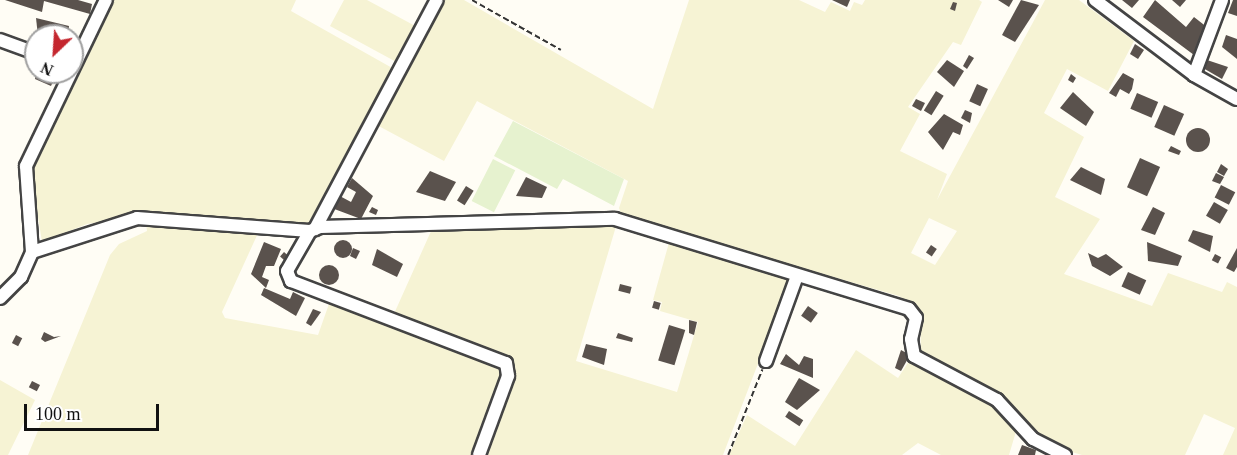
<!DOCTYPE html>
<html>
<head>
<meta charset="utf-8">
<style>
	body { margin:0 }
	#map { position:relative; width:1237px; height:455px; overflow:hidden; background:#fffdf5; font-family:"Times New Roman",serif }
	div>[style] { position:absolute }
	.farmland>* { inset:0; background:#f6f3d4 }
	.pitch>* { inset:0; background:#e6f2cf; transform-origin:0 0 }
	.building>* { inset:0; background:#5a524d; transform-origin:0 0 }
	.round { border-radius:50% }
	.path>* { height:1.5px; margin-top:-0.75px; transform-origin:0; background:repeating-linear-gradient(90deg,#333 0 6px,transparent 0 9px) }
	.roads { filter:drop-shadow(2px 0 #444) drop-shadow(-2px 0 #444) drop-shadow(0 2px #444) drop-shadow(0 -2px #444) }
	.minor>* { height:12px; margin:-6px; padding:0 6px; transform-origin:6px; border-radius:6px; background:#fff }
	span { translate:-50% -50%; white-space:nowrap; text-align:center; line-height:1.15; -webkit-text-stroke:6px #fff; paint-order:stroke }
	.north { position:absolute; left:24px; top:24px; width:60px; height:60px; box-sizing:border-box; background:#fff; border:2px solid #a0a0a0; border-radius:50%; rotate:205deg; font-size:16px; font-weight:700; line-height:24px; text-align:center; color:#111 }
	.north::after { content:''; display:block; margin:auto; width:21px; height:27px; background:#c4262e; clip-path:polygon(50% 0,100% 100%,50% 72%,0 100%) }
	.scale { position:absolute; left:24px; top:404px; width:135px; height:27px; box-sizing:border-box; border:3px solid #111; border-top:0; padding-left:8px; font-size:18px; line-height:21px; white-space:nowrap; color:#111; -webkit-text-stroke:4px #fff; paint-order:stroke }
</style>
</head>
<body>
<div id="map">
	<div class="farmland">
		<i style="clip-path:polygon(113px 0,296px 0,291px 11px,394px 69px,314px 221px,301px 226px,152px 214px,87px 224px,42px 242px,31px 173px)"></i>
		<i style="clip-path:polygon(344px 0,367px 0,419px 28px,400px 64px,330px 26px)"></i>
		<i style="clip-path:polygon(evenodd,439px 0,464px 0,653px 109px,689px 0,799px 0,825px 12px,831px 2px,850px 11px,854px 2px,862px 5px,865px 0,979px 0,982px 2px,961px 45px,953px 42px,908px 107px,920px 114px,900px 151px,947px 174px,937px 200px,1045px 0,1079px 0,1134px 41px,1108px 91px,1067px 69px,1044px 113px,1084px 137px,1055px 197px,1100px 219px,1064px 274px,1152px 306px,1168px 273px,1222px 292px,1227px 282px,1237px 287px,1237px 455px,1223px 455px,1235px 428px,1204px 414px,1185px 455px,1082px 455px,1058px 448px,1023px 424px,1002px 398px,921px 354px,920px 310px,899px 296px,622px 216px,619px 208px,628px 181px,477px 101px,444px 161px,373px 123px,439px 0,929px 218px,957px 231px,935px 265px,911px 253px,929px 218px)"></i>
		<i style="clip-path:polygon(146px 223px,259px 231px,222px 312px,225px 318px,318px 335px,330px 301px,490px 357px,505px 371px,477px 455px,28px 455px,110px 255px,119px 244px,147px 231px)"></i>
		<i style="clip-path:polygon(617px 223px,576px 361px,677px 392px,698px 322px,660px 311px,662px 302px,653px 300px,670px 239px,792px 275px,723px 455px,483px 455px,513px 376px,511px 363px,489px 349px,393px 316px,432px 229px)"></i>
		<i style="clip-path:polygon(856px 350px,898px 378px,911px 358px,981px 396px,1017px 428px,1009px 455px,941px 455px,918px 443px,902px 455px,729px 455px,747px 415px,795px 446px)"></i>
		<i style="clip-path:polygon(0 380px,35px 400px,8px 455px,0 455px)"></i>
	</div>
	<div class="pitch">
		<i style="clip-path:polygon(513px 121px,624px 179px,614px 206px,563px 179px,557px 189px,494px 156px)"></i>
		<i style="left:493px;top:159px;width:25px;height:47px;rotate:27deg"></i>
	</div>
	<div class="building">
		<i style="clip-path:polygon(5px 0,78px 0,92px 4px,90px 14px,44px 1px,42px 12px)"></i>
		<i style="clip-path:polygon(832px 0,850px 0,847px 7px)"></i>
		<i style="clip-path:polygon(998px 0,1013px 0,1009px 7px)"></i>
		<i style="clip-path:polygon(1021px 0,1039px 5px,1015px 42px,1002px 35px)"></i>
		<i style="clip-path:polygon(1122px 0,1139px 0,1132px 8px)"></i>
		<i style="clip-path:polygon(1155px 0,1186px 27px,1194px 17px,1208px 28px,1194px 55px,1143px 17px)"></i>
		<i style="clip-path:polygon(1172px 0,1186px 0,1180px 7px)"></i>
		<i style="clip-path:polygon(1233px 0,1237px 0,1237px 16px,1228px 13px)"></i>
		<i style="clip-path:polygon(953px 2px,957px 3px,955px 11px,950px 9px)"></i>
		<i style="clip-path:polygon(36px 18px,69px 26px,68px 36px,38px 36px)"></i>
		<i style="clip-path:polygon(1226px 35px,1237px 39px,1237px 59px,1222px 47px)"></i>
		<i style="clip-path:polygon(1135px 44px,1144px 50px,1138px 59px,1130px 54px)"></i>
		<i style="clip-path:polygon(969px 55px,974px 58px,967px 69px,963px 66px)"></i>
		<i style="clip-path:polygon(947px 60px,964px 71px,954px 87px,937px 72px)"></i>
		<i style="clip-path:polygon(1207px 60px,1228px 67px,1222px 79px,1203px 68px)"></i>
		<i style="clip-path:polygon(57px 72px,51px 86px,35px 79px,36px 72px)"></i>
		<i style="clip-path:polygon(1123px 73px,1134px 79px,1132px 89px,1129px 94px,1120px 89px,1116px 97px,1109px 93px)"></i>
		<i style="clip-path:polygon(1071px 74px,1076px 78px,1073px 83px,1068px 80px)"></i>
		<i style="left:977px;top:84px;width:12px;height:19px;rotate:24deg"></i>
		<i style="left:936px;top:91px;width:9px;height:23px;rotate:32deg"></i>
		<i style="clip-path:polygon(1073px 92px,1094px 112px,1086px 126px,1060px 108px)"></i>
		<i style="left:1137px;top:93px;width:23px;height:17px;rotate:23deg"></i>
		<i style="clip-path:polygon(916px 99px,925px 103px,921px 111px,912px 106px)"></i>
		<i style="left:1164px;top:105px;width:22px;height:24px;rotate:24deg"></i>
		<i style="clip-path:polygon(965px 110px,972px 113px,970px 123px,961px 118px)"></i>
		<i style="clip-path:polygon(944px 114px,963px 125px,960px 135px,953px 132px,943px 150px,928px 132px)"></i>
		<i class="round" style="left:1186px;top:128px;width:24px;height:24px"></i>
		<i style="clip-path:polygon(1171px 146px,1181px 151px,1179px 155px,1168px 151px)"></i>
		<i style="left:1140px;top:158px;width:22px;height:32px;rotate:24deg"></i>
		<i style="clip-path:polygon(1221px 164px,1228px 169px,1224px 176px,1217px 172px)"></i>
		<i style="clip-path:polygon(1081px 167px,1105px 179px,1101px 195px,1070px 180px)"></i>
		<i style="clip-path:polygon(430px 171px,456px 182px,445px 201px,416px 192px)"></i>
		<i style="clip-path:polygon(1216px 173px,1224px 177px,1220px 184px,1212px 181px)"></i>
		<i style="clip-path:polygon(526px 177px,547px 187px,542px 198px,516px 196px)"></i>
		<i style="clip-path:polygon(352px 178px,373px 196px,361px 219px,329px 207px,336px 194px,351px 202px,356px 192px,347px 187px)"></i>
		<i style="left:1221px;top:185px;width:16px;height:14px;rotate:27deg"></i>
		<i style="left:466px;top:186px;width:9px;height:17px;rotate:32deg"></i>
		<i style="left:1214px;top:202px;width:16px;height:16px;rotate:30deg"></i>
		<i style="clip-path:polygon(372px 207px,378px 210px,376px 215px,369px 212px)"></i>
		<i style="clip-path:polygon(1153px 207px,1165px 213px,1155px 235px,1141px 230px)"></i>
		<i style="clip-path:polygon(1193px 230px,1213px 236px,1210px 252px,1188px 241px)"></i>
		<i class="round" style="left:334px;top:240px;width:18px;height:18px"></i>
		<i style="clip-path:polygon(264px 242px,281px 249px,274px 266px,266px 266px,262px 277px,269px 280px,266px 288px,251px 274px)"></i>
		<i style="clip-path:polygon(1147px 242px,1182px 256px,1178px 266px,1148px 261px)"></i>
		<i style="left:931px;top:245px;width:7px;height:9px;rotate:34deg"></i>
		<i style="clip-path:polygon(353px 248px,360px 251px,356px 259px,350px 256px)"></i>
		<i style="clip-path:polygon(1237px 248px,1237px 267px,1234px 272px,1226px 268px)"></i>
		<i style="clip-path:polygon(377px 249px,403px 264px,397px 277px,372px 265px)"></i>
		<i style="left:284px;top:252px;width:9px;height:6px;rotate:41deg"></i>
		<i style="clip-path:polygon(1088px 253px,1098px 258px,1106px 254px,1123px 267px,1110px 276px,1092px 266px)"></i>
		<i style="left:1215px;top:254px;width:7px;height:7px;rotate:27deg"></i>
		<i class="round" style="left:319px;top:265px;width:20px;height:20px"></i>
		<i style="left:1128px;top:272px;width:20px;height:16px;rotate:24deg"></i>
		<i style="left:620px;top:284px;width:12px;height:7px;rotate:14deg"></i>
		<i style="clip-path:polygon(264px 288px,290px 299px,293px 292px,305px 298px,296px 316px,261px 295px)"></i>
		<i style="left:654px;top:301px;width:7px;height:7px;rotate:16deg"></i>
		<i style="left:808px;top:306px;width:12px;height:12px;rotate:35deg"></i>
		<i style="clip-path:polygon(313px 309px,321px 312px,311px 326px,306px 323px)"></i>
		<i style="clip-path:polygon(689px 320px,697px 322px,694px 335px,689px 333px)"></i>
		<i style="left:669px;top:325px;width:17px;height:37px;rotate:17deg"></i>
		<i style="clip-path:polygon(44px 332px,54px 337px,61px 336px,45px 342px,41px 339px)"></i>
		<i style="clip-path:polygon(618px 333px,633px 338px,632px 342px,616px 338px)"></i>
		<i style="left:16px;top:335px;width:7px;height:9px;rotate:27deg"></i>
		<i style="clip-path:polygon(586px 344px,607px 349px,604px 365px,582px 357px)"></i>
		<i style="clip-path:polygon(901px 350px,910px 355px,901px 371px,895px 368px)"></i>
		<i style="clip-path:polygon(786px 354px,799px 365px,804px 356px,813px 359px,813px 378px,780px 364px)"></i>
		<i style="clip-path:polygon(799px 378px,820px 390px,797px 410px,785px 402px)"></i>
		<i style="left:32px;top:381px;width:9px;height:7px;rotate:27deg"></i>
		<i style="left:789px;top:411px;width:17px;height:7px;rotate:33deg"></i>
		<i style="clip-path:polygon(1022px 445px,1036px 450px,1035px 455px,1018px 455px)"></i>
	</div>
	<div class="path">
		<i style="left:472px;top:0;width:102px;rotate:29.3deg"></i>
		<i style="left:728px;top:455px;width:92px;rotate:-68.2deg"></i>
	</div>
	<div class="roads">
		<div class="minor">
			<i style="left:1095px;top:0;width:124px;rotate:37.1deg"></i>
			<i style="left:1194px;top:75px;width:49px;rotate:29.2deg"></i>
			<i style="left:0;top:40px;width:38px;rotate:20deg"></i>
			<i style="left:1194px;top:75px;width:80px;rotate:-69.5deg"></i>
			<i style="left:315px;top:229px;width:259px;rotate:-62deg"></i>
			<i style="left:310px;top:231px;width:46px;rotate:119.9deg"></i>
			<i style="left:287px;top:271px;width:11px;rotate:68deg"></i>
			<i style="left:291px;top:281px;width:230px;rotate:20.9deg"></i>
			<i style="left:506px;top:363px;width:13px;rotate:81deg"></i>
			<i style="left:508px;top:376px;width:84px;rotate:110.2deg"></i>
			<i style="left:32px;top:252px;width:110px;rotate:-17.9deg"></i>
			<i style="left:137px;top:218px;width:173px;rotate:4.3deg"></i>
			<i style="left:310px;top:231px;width:11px;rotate:-22deg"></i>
			<i style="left:320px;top:227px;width:295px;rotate:-1.6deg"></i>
			<i style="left:615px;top:219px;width:307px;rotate:17deg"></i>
			<i style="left:909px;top:309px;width:11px;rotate:52deg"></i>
			<i style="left:916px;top:318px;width:22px;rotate:103deg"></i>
			<i style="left:911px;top:339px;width:17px;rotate:80deg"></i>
			<i style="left:914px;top:356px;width:94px;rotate:27.9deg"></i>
			<i style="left:997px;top:400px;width:53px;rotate:47.3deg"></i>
			<i style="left:1033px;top:439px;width:36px;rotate:27deg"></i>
			<i style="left:0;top:298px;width:30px;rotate:-45deg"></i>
			<i style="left:21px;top:277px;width:27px;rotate:-66deg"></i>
			<i style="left:32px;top:252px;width:86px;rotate:-94deg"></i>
			<i style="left:26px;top:166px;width:184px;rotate:-64.3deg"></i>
			<i style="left:766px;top:361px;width:90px;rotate:-70deg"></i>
		</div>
	</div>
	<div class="north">N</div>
	<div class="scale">100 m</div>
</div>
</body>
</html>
